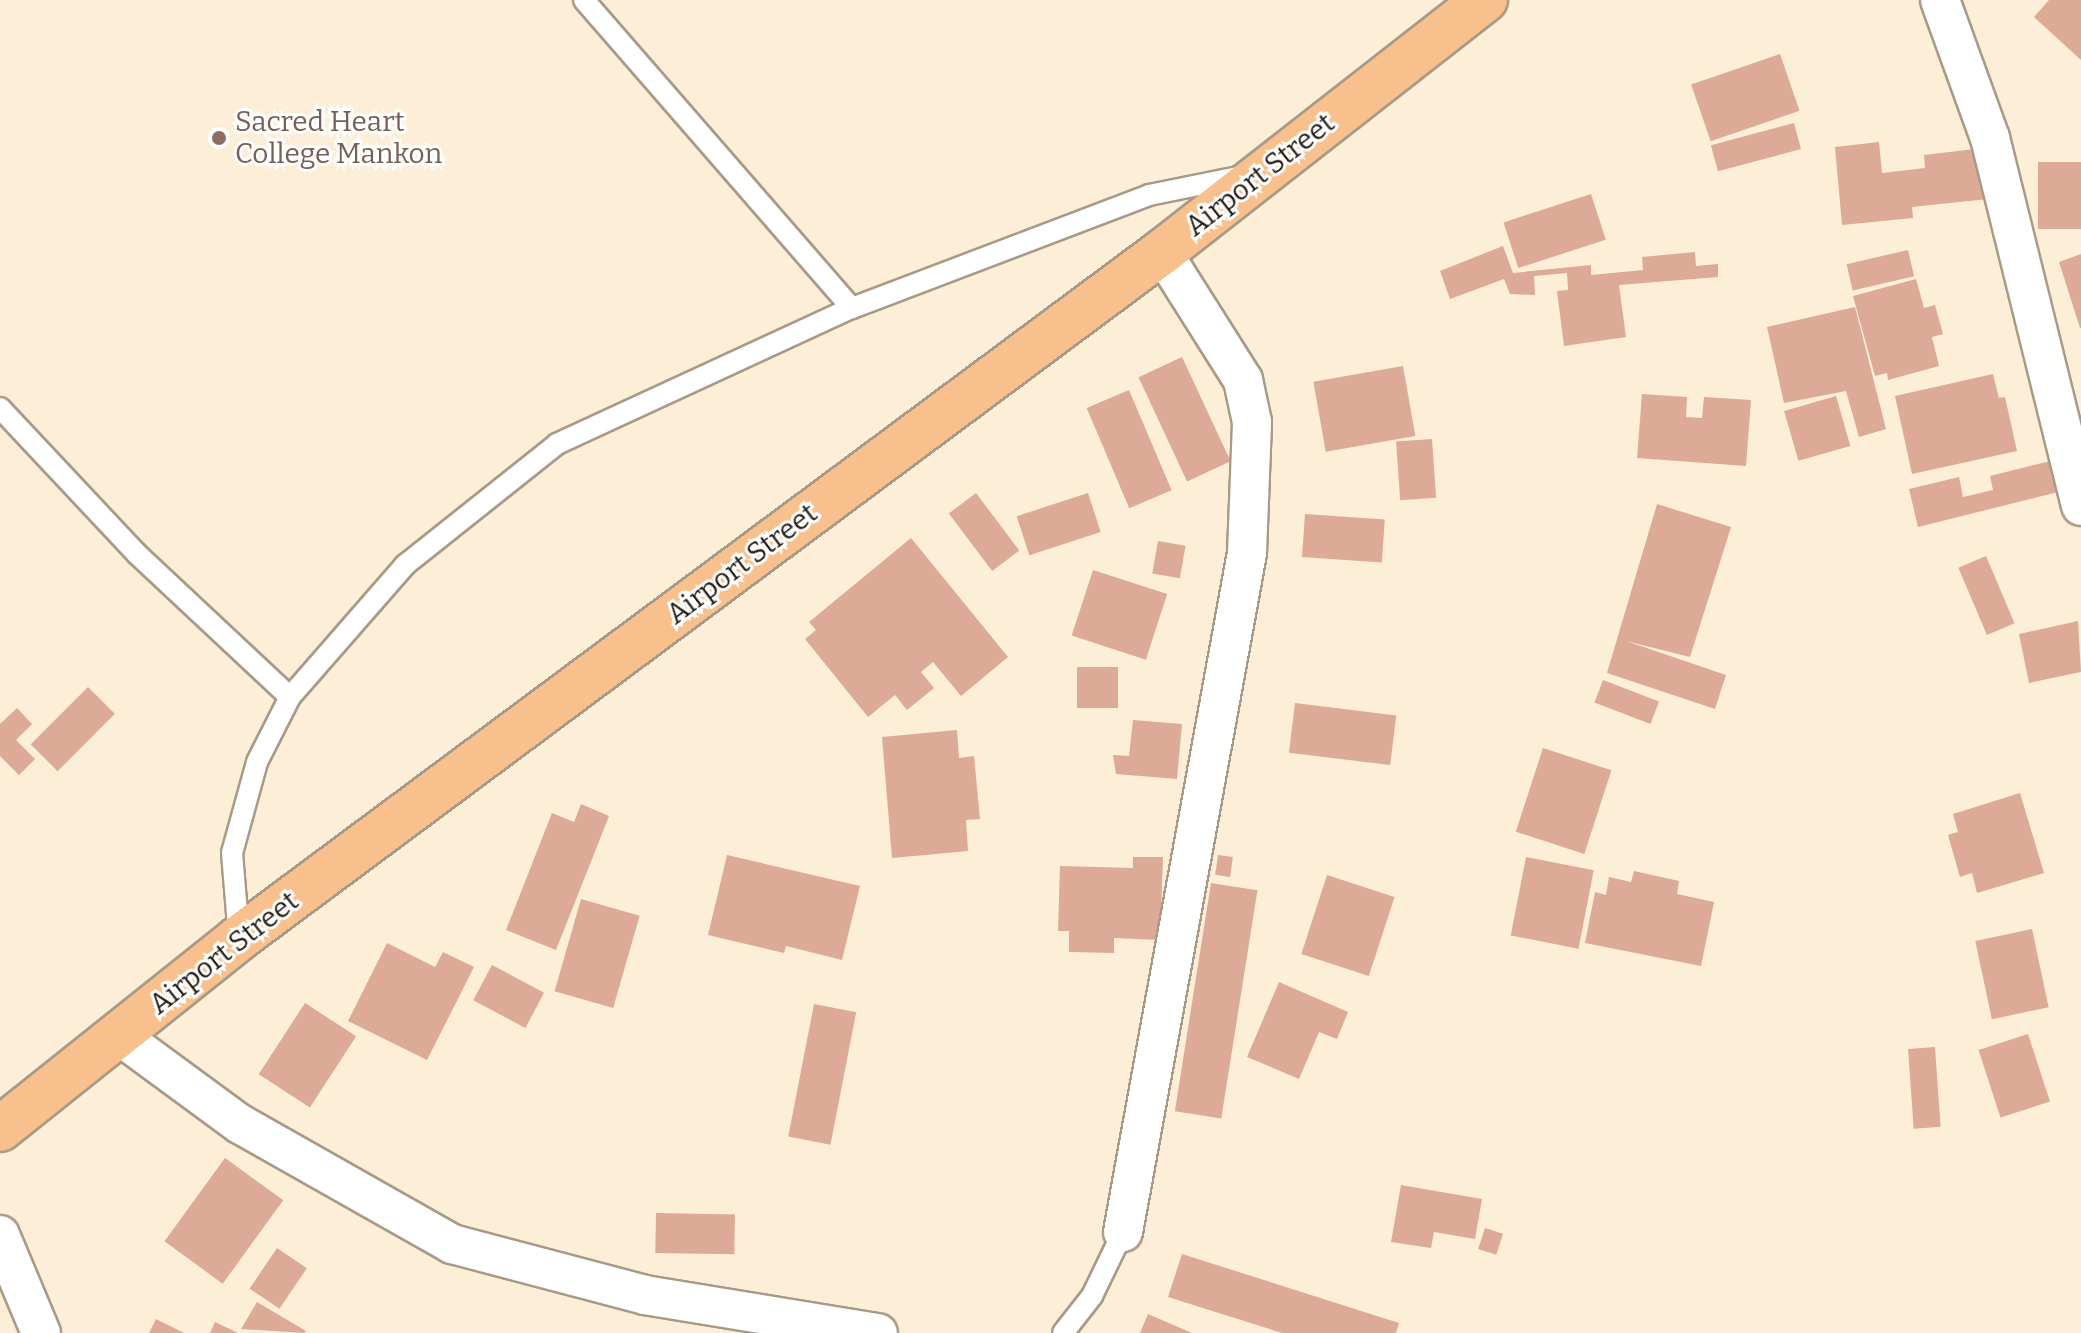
<!DOCTYPE html>
<html>
<head>
<meta charset="utf-8">
<style>
	body { margin:0 }
	#map { position:relative; width:2081px; height:1333px; overflow:hidden; background:#fdeed8; font-family:Bitter,serif }
	div>[style] { position:absolute }
	.building>* { inset:0; background:#ddaa97; transform-origin:0 0 }
	.roads { filter:drop-shadow(2px 0 #a89a86) drop-shadow(-2px 0 #a89a86) drop-shadow(0 2px #a89a86) drop-shadow(0 -2px #a89a86) }
	.service>* { height:20px; margin:-10px; padding:0 10px; transform-origin:10px; border-radius:10px; background:#fff }
	.minor>* { height:38px; margin:-19px; padding:0 19px; transform-origin:19px; border-radius:19px; background:#fff }
	.trunk>* { height:44px; margin:-22px; padding:0 22px; transform-origin:22px; border-radius:22px; background:#f8c08c }
	.dots>* { width:22px; height:22px; translate:-50% -50%; box-sizing:border-box; border:4px solid #fff; border-radius:50% }
	span { translate:-50% -50%; white-space:nowrap; text-align:center; line-height:1.15; -webkit-text-stroke:6px #fff; paint-order:stroke }
	.education-label { font-size:28px; color:#785e54 }
	.left { translate:0 -50%; text-align:left }
	.street-label { font-size:28px; color:#201b13 }
</style>
</head>
<body>
<div id="map">
	<div class="building">
		<i style="clip-path:polygon(2049px 0,2081px 0,2081px 60px,2034px 17px)"></i>
		<i style="left:1780px;top:54px;width:60px;height:94px;rotate:71deg"></i>
		<i style="left:1794px;top:123px;width:27px;height:86px;rotate:75deg"></i>
		<i style="clip-path:polygon(1879px 142px,1882px 173px,1925px 168px,1924px 155px,1983px 148px,1988px 199px,1912px 207px,1913px 218px,1842px 225px,1835px 147px)"></i>
		<i style="left:2081px;top:162px;width:67px;height:43px;rotate:90deg"></i>
		<i style="left:1591px;top:194px;width:48px;height:92px;rotate:72deg"></i>
		<i style="clip-path:polygon(1503px 246px,1513px 273px,1591px 265px,1591px 275px,1643px 270px,1642px 257px,1695px 252px,1696px 266px,1718px 264px,1718px 277px,1619px 285px,1626px 337px,1564px 346px,1557px 291px,1568px 290px,1567px 273px,1534px 276px,1535px 295px,1510px 294px,1504px 279px,1450px 299px,1440px 271px)"></i>
		<i style="left:1908px;top:250px;width:27px;height:63px;rotate:77deg"></i>
		<i style="clip-path:polygon(2081px 254px,2081px 328px,2080px 328px,2059px 262px)"></i>
		<i style="clip-path:polygon(1916px 279px,1924px 308px,1935px 305px,1943px 334px,1932px 337px,1939px 366px,1888px 380px,1887px 373px,1875px 376px,1853px 296px)"></i>
		<i style="clip-path:polygon(1855px 307px,1886px 429px,1859px 437px,1846px 391px,1784px 403px,1767px 327px)"></i>
		<i style="left:1182px;top:357px;width:115px;height:48px;rotate:65deg"></i>
		<i style="left:1403px;top:366px;width:71px;height:91px;rotate:80deg"></i>
		<i style="clip-path:polygon(1993px 374px,1999px 398px,2005px 397px,2017px 451px,1912px 474px,1895px 396px)"></i>
		<i style="left:1129px;top:390px;width:109px;height:46px;rotate:67deg"></i>
		<i style="clip-path:polygon(1642px 394px,1687px 397px,1686px 417px,1702px 418px,1704px 397px,1751px 400px,1746px 466px,1637px 458px)"></i>
		<i style="left:1836px;top:396px;width:52px;height:54px;rotate:74deg"></i>
		<i style="left:1432px;top:439px;width:59px;height:36px;rotate:86deg"></i>
		<i style="clip-path:polygon(2062px 458px,2070px 489px,1918px 527px,1909px 489px,1959px 477px,1963px 497px,1993px 490px,1990px 476px)"></i>
		<i style="left:976px;top:493px;width:72px;height:34px;rotate:53deg"></i>
		<i style="left:1088px;top:493px;width:41px;height:75px;rotate:72deg"></i>
		<i style="clip-path:polygon(1657px 504px,1731px 527px,1690px 657px,1626px 641px,1726px 675px,1715px 709px,1607px 673px)"></i>
		<i style="left:1305px;top:514px;width:80px;height:43px;rotate:4deg"></i>
		<i style="clip-path:polygon(911px 538px,1008px 657px,961px 696px,933px 662px,921px 672px,934px 688px,907px 710px,895px 695px,868px 717px,805px 639px,816px 630px,809px 622px)"></i>
		<i style="left:1158px;top:541px;width:28px;height:33px;rotate:10deg"></i>
		<i style="left:1986px;top:556px;width:73px;height:30px;rotate:67deg"></i>
		<i style="left:1093px;top:570px;width:78px;height:69px;rotate:18deg"></i>
		<i style="clip-path:polygon(2078px 621px,2081px 672px,2029px 683px,2019px 634px)"></i>
		<i style="left:1077px;top:667px;width:41px;height:41px"></i>
		<i style="left:1603px;top:680px;width:60px;height:24px;rotate:21deg"></i>
		<i style="left:88px;top:687px;width:38px;height:81px;rotate:45deg"></i>
		<i style="left:1295px;top:703px;width:102px;height:50px;rotate:7deg"></i>
		<i style="clip-path:polygon(17px 708px,32px 724px,16px 740px,35px 759px,19px 775px,0 756px,0 724px)"></i>
		<i style="clip-path:polygon(1133px 720px,1182px 724px,1177px 779px,1116px 774px,1113px 755px,1129px 756px)"></i>
		<i style="clip-path:polygon(957px 730px,959px 758px,974px 756px,980px 819px,966px 820px,968px 851px,892px 858px,882px 737px)"></i>
		<i style="left:1543px;top:748px;width:72px;height:88px;rotate:18deg"></i>
		<i style="clip-path:polygon(2020px 793px,2044px 873px,1977px 893px,1972px 873px,1960px 877px,1948px 835px,1958px 832px,1953px 814px)"></i>
		<i style="clip-path:polygon(581px 804px,609px 816px,556px 950px,506px 930px,552px 813px,574px 822px)"></i>
		<i style="clip-path:polygon(727px 855px,860px 886px,842px 960px,786px 946px,784px 953px,708px 935px)"></i>
		<i style="left:1218px;top:855px;width:15px;height:20px;rotate:8deg"></i>
		<i style="clip-path:polygon(1133px 857px,1163px 857px,1160px 940px,1114px 938px,1114px 953px,1069px 952px,1069px 931px,1058px 931px,1060px 866px,1133px 868px)"></i>
		<i style="left:1526px;top:857px;width:69px;height:80px;rotate:11deg"></i>
		<i style="clip-path:polygon(1634px 871px,1679px 881px,1677px 894px,1714px 902px,1701px 966px,1585px 943px,1595px 892px,1606px 895px,1609px 877px,1631px 882px)"></i>
		<i style="left:1327px;top:875px;width:71px;height:83px;rotate:18deg"></i>
		<i style="left:1211px;top:883px;width:47px;height:231px;rotate:9deg"></i>
		<i style="left:581px;top:899px;width:61px;height:96px;rotate:16deg"></i>
		<i style="left:2032px;top:929px;width:80px;height:58px;rotate:78deg"></i>
		<i style="clip-path:polygon(387px 943px,435px 967px,443px 952px,474px 967px,427px 1060px,348px 1021px)"></i>
		<i style="left:492px;top:965px;width:59px;height:40px;rotate:28deg"></i>
		<i style="clip-path:polygon(1279px 982px,1348px 1012px,1337px 1039px,1319px 1032px,1299px 1079px,1247px 1057px)"></i>
		<i style="left:305px;top:1003px;width:61px;height:85px;rotate:33deg"></i>
		<i style="left:814px;top:1004px;width:43px;height:135px;rotate:11deg"></i>
		<i style="left:2028px;top:1034px;width:71px;height:52px;rotate:72deg"></i>
		<i style="left:1935px;top:1047px;width:80px;height:27px;rotate:86deg"></i>
		<i style="left:225px;top:1158px;width:72px;height:103px;rotate:36deg"></i>
		<i style="clip-path:polygon(1401px 1185px,1482px 1199px,1475px 1239px,1434px 1232px,1431px 1248px,1391px 1242px)"></i>
		<i style="left:656px;top:1213px;width:79px;height:40px;rotate:1deg"></i>
		<i style="left:1485px;top:1228px;width:19px;height:22px;rotate:18deg"></i>
		<i style="left:277px;top:1248px;width:36px;height:49px;rotate:34deg"></i>
		<i style="clip-path:polygon(1182px 1254px,1399px 1323px,1396px 1333px,1282px 1333px,1168px 1297px)"></i>
		<i style="clip-path:polygon(257px 1302px,306px 1331px,304px 1333px,241px 1329px)"></i>
		<i style="clip-path:polygon(1148px 1314px,1192px 1333px,1140px 1333px)"></i>
		<i style="clip-path:polygon(156px 1319px,184px 1333px,149px 1333px)"></i>
		<i style="clip-path:polygon(215px 1322px,238px 1333px,210px 1333px)"></i>
	</div>
	<div class="roads">
		<div class="service">
			<i style="left:584px;top:0;width:408px;rotate:49deg"></i>
			<i style="left:0;top:408px;width:200px;rotate:46.8deg"></i>
			<i style="left:137px;top:554px;width:209px;rotate:43.1deg"></i>
			<i style="left:239px;top:938px;width:85px;rotate:-94.7deg"></i>
			<i style="left:232px;top:853px;width:94px;rotate:-74.6deg"></i>
			<i style="left:257px;top:762px;width:73px;rotate:-63.1deg"></i>
			<i style="left:290px;top:697px;width:175px;rotate:-48.9deg"></i>
			<i style="left:405px;top:565px;width:194px;rotate:-38.5deg"></i>
			<i style="left:557px;top:444px;width:325px;rotate:-24.8deg"></i>
			<i style="left:852px;top:308px;width:318px;rotate:-20.8deg"></i>
			<i style="left:1149px;top:195px;width:96px;rotate:-11.4deg"></i>
			<i style="left:1063px;top:1333px;width:47px;rotate:-51.9deg"></i>
			<i style="left:1092px;top:1296px;width:71px;rotate:-64.2deg"></i>
		</div>
		<div class="minor">
			<i style="left:1940px;top:0;width:147px;rotate:70.1deg"></i>
			<i style="left:1990px;top:138px;width:379px;rotate:76.1deg"></i>
			<i style="left:120px;top:1036px;width:149px;rotate:36.3deg"></i>
			<i style="left:240px;top:1124px;width:244px;rotate:29.5deg"></i>
			<i style="left:452px;top:1244px;width:200px;rotate:14.8deg"></i>
			<i style="left:645px;top:1295px;width:236px;rotate:9.3deg"></i>
			<i style="left:1123px;top:1232px;width:690px;rotate:-79.65deg"></i>
			<i style="left:1247px;top:553px;width:131px;rotate:-87.8deg"></i>
			<i style="left:1252px;top:422px;width:43px;rotate:-102.1deg"></i>
			<i style="left:1243px;top:380px;width:151px;rotate:-122.3deg"></i>
			<i style="left:0;top:1235px;width:106px;rotate:67.3deg"></i>
		</div>
		<div class="trunk">
			<i style="left:0;top:1129px;width:306px;rotate:-38.6deg"></i>
			<i style="left:239px;top:938px;width:1150px;rotate:-36.62deg"></i>
			<i style="left:1162px;top:252px;width:410px;rotate:-38deg"></i>
		</div>
	</div>
	<div class="dots">
		<i style="left:219px;top:138px;background:#8d6e63"></i>
	</div>
	<div class="education-label">
		<span class="left" style="left:235px;top:138px">Sacred Heart<br>College Mankon</span>
	</div>
	<div class="street-label">
		<span style="left:1260px;top:175px;rotate:-38deg">Airport Street</span>
		<span style="left:742px;top:564px;rotate:-37deg">Airport Street</span>
		<span style="left:224px;top:953px;rotate:-38deg">Airport Street</span>
	</div>
</div>
</body>
</html>
